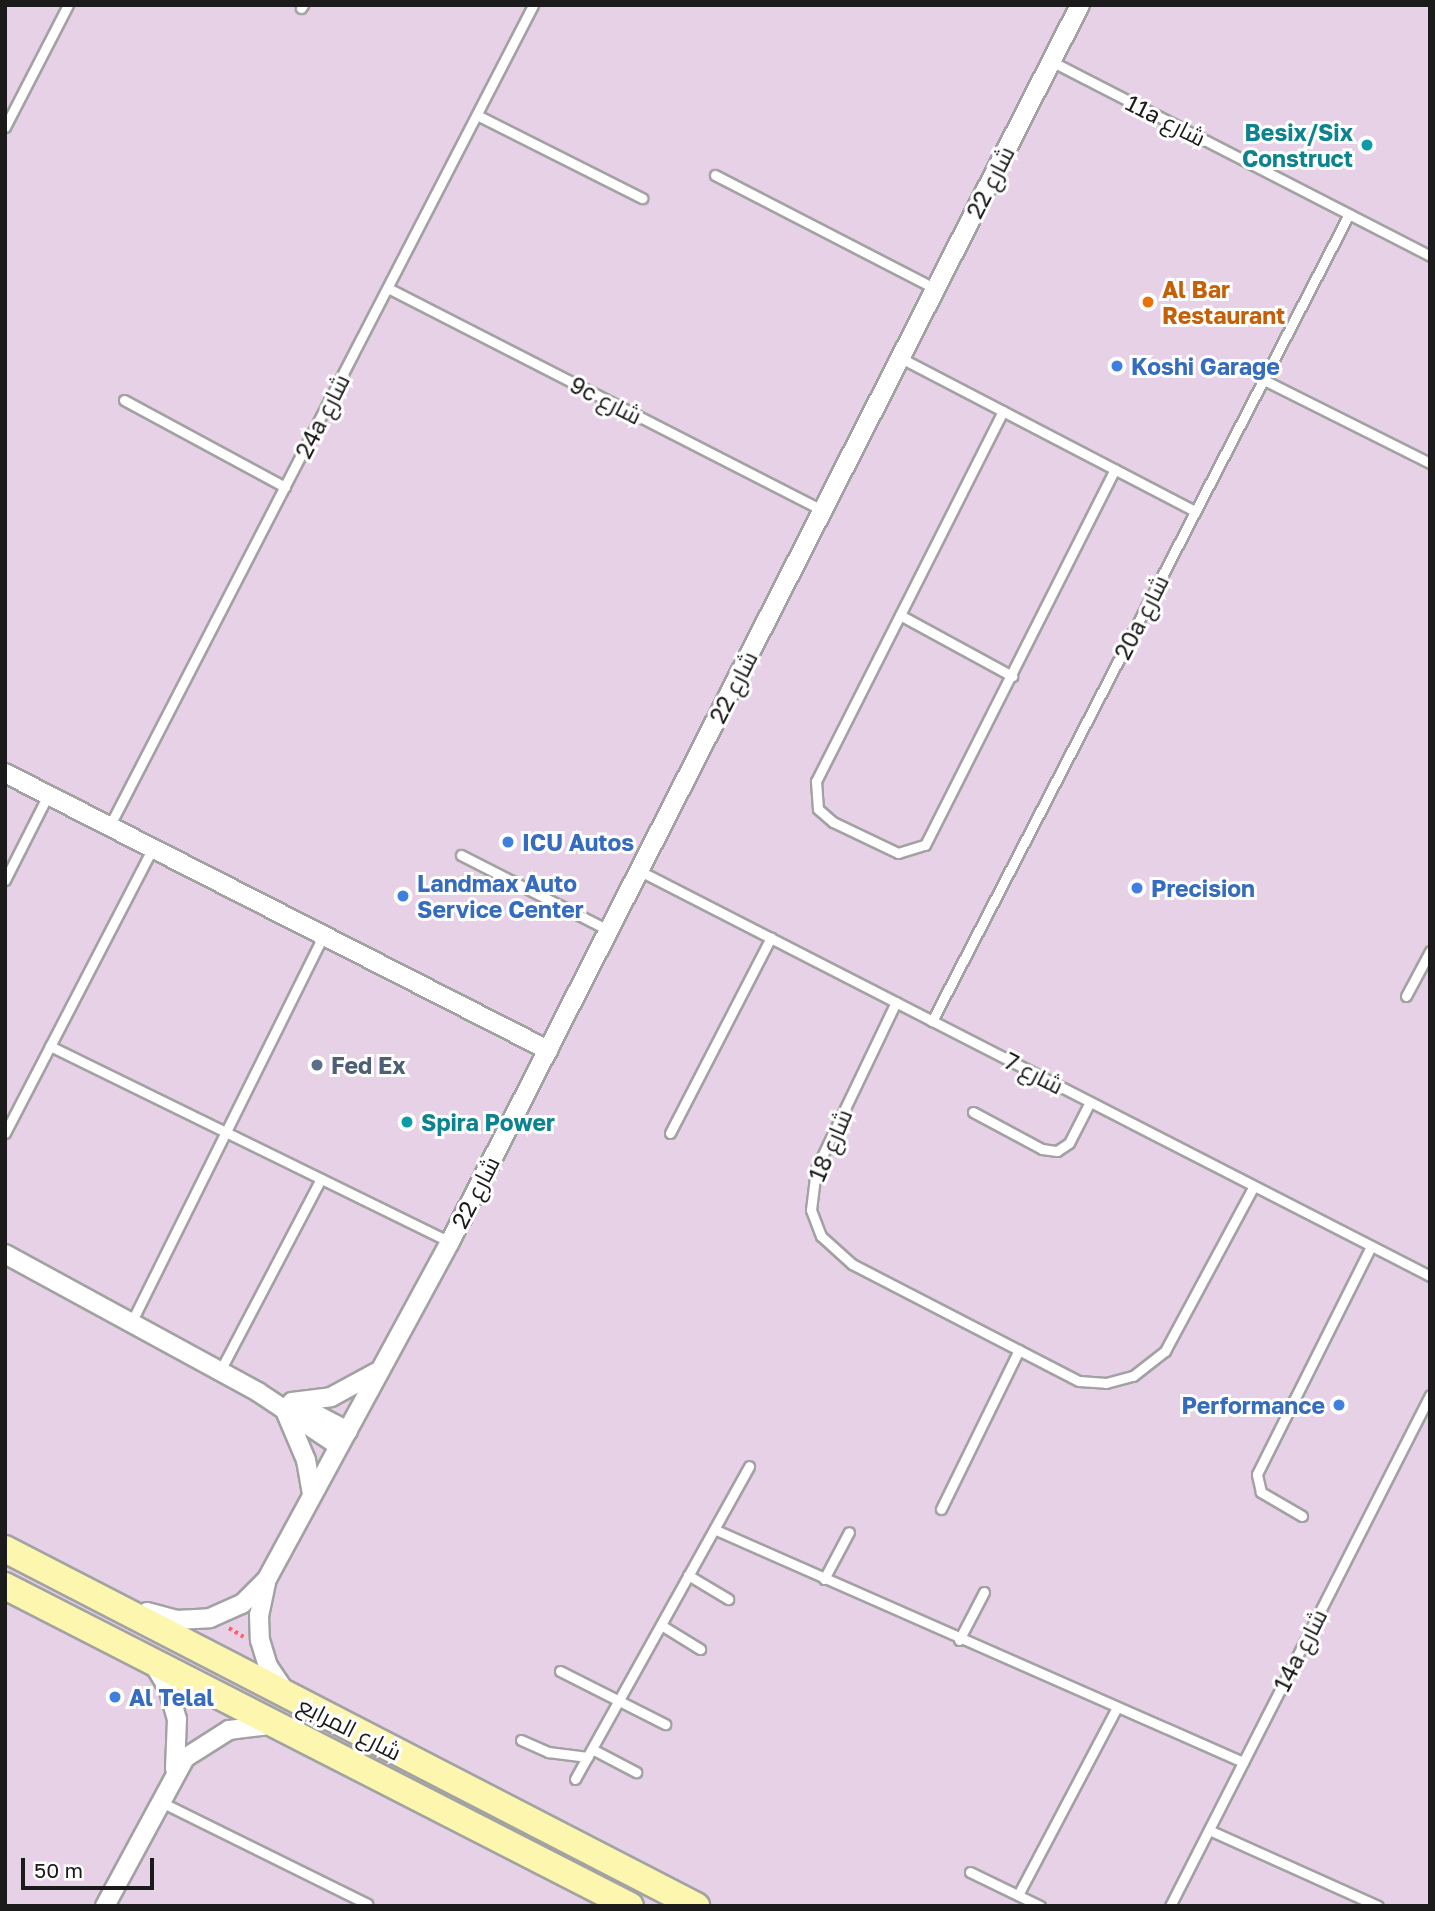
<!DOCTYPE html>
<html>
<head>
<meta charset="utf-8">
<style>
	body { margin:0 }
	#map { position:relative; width:1435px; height:1911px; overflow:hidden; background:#eee7e0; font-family:"Golos Text",Cairo,sans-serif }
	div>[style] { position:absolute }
	.industrial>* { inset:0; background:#e7d1e7; transform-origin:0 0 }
	.path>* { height:3.5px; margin-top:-1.75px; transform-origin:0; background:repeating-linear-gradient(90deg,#ff5f67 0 3.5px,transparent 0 7px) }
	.roads { filter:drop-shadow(2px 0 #a2a2a2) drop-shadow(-2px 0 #a2a2a2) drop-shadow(0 2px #a2a2a2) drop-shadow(0 -2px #a2a2a2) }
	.service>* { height:9px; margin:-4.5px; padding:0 4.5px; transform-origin:4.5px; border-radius:4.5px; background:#fff }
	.minor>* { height:18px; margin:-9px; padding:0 9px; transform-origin:9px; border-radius:9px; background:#fff }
	.secondary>* { height:26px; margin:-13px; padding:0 13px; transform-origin:13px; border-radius:13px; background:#fdf6ae }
	.dots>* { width:19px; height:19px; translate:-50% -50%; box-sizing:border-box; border:4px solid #fff; border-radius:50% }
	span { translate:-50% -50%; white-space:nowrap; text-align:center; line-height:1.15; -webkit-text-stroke:6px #fff; paint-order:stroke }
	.street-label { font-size:23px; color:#1b1b1b }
	.culture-label { font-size:23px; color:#0d838f; font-weight:700 }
	.right { translate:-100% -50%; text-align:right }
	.left { translate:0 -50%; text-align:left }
	.food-label { font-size:23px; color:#c56008; font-weight:700 }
	.shop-label { font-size:23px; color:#366cbe; font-weight:700 }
	.service-label { font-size:23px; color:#4e5e75; font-weight:700 }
	.frame { position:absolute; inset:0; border:7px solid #1b1b1b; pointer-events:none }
	.scale { position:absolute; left:21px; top:1858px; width:133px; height:32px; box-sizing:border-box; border:4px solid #1b1b1b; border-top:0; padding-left:9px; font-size:21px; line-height:24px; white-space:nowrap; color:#1b1b1b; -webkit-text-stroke:5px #fff; paint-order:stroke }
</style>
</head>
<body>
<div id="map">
	<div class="industrial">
		<i style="left:5px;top:5px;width:1425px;height:1901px"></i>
	</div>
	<div class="path">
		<i style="left:229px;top:1628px;width:17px;rotate:31deg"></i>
	</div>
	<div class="roads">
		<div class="service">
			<i style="left:301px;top:8px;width:4px;rotate:-56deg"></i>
			<i style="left:1051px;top:61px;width:426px;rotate:27.2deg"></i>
			<i style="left:477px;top:115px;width:185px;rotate:26.7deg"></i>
			<i style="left:5px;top:127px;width:137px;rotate:-62.7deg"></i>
			<i style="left:715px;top:175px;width:249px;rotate:27.3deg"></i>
			<i style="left:388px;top:288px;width:489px;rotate:27.1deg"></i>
			<i style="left:901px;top:358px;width:331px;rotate:27.5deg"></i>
			<i style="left:1264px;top:380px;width:186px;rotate:26.6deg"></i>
			<i style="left:124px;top:400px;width:183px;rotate:28.4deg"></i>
			<i style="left:1003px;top:411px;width:415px;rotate:116.8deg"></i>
			<i style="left:816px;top:781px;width:28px;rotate:86deg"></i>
			<i style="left:818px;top:809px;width:20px;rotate:41deg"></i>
			<i style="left:833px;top:822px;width:72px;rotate:25.5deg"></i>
			<i style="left:898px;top:853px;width:28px;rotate:-17deg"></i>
			<i style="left:925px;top:845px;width:421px;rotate:-63.2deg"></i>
			<i style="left:900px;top:615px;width:128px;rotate:28.6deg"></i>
			<i style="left:109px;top:827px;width:925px;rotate:-62.71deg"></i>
			<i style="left:461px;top:855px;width:165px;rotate:27deg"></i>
			<i style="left:638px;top:870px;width:890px;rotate:27.14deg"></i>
			<i style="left:5px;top:880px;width:95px;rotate:-63.2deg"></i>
			<i style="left:1406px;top:996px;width:51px;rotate:-61.9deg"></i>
			<i style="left:896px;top:1002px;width:185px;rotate:115.6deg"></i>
			<i style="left:816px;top:1169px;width:41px;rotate:97deg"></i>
			<i style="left:811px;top:1210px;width:28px;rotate:69deg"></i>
			<i style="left:821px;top:1236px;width:42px;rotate:42.1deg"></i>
			<i style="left:852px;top:1264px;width:255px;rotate:27.3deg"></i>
			<i style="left:1079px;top:1381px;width:27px;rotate:4deg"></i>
			<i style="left:1106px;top:1383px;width:28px;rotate:-15deg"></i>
			<i style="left:1133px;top:1376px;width:41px;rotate:-38deg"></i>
			<i style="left:1165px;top:1351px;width:187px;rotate:-61.7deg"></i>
			<i style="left:932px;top:1021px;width:908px;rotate:-62.67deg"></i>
			<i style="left:50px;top:1046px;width:445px;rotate:26.1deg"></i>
			<i style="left:973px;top:1112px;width:78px;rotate:28.2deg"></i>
			<i style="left:1042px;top:1149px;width:15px;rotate:8deg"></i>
			<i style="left:1057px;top:1151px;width:14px;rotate:-34deg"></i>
			<i style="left:1069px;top:1143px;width:46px;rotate:-62.9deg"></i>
			<i style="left:5px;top:1133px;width:320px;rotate:-62.6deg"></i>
			<i style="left:670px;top:1133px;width:220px;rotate:-62.7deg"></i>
			<i style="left:131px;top:1323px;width:432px;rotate:-63.6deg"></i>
			<i style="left:220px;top:1371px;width:217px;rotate:-62.3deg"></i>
			<i style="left:941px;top:1509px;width:177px;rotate:-63.9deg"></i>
			<i style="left:1302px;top:1516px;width:48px;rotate:-149.7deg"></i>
			<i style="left:1261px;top:1492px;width:18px;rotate:-103deg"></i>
			<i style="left:1257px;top:1474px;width:255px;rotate:-63.4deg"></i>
			<i style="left:716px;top:1530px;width:576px;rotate:23.76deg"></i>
			<i style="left:688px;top:1575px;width:47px;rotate:31deg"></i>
			<i style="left:824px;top:1579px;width:53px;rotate:-62deg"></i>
			<i style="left:661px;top:1625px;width:46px;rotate:31.6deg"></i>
			<i style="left:959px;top:1640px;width:54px;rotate:-62.5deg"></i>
			<i style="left:560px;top:1671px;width:118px;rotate:26.8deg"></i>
			<i style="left:521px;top:1740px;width:30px;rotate:24deg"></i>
			<i style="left:548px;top:1752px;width:40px;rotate:7.1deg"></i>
			<i style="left:592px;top:1749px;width:50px;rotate:27.6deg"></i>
			<i style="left:575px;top:1779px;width:358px;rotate:-60.9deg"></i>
			<i style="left:161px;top:1802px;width:230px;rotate:26.3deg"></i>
			<i style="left:1209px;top:1830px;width:185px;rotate:24.2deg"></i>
			<i style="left:970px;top:1872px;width:78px;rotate:25.9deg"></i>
			<i style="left:1018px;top:1895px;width:210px;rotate:-62.2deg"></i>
			<i style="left:1170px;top:1906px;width:573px;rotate:-63.03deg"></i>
		</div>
		<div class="minor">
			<i style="left:5px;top:773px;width:610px;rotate:27.03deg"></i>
			<i style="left:5px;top:1254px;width:288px;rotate:28.6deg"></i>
			<i style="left:258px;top:1392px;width:97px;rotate:33.7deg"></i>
			<i style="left:292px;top:1402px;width:39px;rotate:-7deg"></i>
			<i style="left:331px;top:1397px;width:52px;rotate:-28.5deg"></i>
			<i style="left:292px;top:1402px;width:63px;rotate:27.4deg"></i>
			<i style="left:286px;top:1413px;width:51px;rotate:66.9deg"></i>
			<i style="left:306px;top:1460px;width:35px;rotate:80deg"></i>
			<i style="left:266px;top:1583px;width:33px;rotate:102deg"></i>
			<i style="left:259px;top:1615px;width:25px;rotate:88deg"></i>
			<i style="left:260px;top:1640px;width:27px;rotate:73deg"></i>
			<i style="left:268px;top:1666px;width:30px;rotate:56deg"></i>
			<i style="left:147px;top:1612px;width:30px;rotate:15deg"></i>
			<i style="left:176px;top:1620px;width:34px;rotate:-3deg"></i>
			<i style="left:210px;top:1618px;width:35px;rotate:-24deg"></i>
			<i style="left:242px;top:1604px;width:35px;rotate:-45deg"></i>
			<i style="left:267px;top:1579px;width:383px;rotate:-61.5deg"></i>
			<i style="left:450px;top:1242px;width:1388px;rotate:-63.01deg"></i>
			<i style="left:153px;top:1663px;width:29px;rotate:59deg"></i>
			<i style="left:168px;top:1688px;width:32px;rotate:74deg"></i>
			<i style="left:177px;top:1719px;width:50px;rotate:92.3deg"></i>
			<i style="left:105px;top:1906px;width:168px;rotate:-61.6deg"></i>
			<i style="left:185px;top:1758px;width:52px;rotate:-32.5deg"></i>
			<i style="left:229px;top:1730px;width:41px;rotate:-7deg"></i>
		</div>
		<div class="secondary">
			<i style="left:5px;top:1549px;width:778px;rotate:27.32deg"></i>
			<i style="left:5px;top:1586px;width:702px;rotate:27.11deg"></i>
		</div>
	</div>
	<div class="dots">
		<i style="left:1367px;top:145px;background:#0f9aa8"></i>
		<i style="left:1148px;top:302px;background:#e8710a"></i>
		<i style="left:1117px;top:366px;background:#3f7fe0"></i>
		<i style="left:508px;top:842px;background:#3f7fe0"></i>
		<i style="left:1137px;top:888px;background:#3f7fe0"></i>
		<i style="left:403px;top:896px;background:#3f7fe0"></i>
		<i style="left:317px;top:1065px;background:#5c6f8a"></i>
		<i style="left:407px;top:1122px;background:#0f9aa8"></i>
		<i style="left:1339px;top:1405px;background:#3f7fe0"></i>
		<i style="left:115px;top:1697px;background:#3f7fe0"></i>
	</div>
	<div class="street-label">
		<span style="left:1166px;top:120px;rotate:27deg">11a شارع</span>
		<span style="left:990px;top:182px;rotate:-63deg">شارع 22</span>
		<span style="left:606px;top:400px;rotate:27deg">9c شارع</span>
		<span style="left:322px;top:416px;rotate:-63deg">24a شارع</span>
		<span style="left:1141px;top:617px;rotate:-63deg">20a شارع</span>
		<span style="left:733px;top:687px;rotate:-63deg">شارع 22</span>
		<span style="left:1034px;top:1073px;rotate:27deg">شارع 7</span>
		<span style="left:830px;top:1145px;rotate:-67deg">شارع 18</span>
		<span style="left:475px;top:1192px;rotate:-63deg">شارع 22</span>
		<span style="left:1300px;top:1650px;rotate:-63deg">14a شارع</span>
		<span style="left:350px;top:1728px;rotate:27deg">شارع المرابع</span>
	</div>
	<div class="culture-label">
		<span class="right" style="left:1353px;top:145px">Besix/Six<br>Construct</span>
		<span class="left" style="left:421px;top:1122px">Spira Power</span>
	</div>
	<div class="food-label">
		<span class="left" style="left:1162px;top:302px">Al Bar<br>Restaurant</span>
	</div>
	<div class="shop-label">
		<span class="left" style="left:1131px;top:366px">Koshi Garage</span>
		<span class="left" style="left:522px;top:842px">ICU Autos</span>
		<span class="left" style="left:417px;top:896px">Landmax Auto<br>Service Center</span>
		<span class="left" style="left:1151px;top:888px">Precision</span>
		<span class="right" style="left:1325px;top:1405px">Performance</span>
		<span class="left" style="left:129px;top:1697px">Al Telal</span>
	</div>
	<div class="service-label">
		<span class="left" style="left:331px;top:1065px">Fed Ex</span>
	</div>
	<div class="frame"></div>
	<div class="scale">50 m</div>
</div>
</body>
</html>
